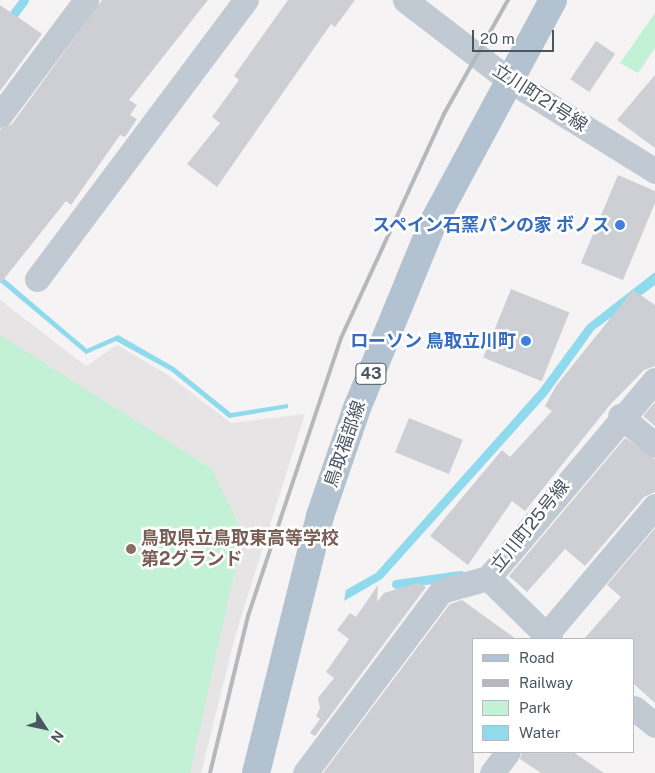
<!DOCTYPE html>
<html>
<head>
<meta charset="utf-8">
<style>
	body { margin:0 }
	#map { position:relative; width:655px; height:773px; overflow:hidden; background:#f5f3f3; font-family:"Public Sans","Noto Sans JP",sans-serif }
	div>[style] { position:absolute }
	.education>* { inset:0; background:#e6e4e5 }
	.green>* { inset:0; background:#c3f1d5 }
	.water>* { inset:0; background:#90daee }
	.stream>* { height:9px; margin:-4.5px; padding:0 4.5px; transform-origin:4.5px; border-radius:4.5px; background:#90daee }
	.building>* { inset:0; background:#cdcfd5; transform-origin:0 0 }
	.street>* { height:25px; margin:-12.5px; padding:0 12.5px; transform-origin:12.5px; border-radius:12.5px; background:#c1cad2 }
	.primary>* { height:28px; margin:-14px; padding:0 14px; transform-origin:14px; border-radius:14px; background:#b3c2d1 }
	.rail>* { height:4px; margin:-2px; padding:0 2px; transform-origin:2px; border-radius:2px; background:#b5b8bd }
	.dots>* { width:14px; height:14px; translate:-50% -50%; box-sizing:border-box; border:2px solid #fff; border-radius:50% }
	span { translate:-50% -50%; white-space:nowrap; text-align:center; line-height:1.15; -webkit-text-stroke:5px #fff; paint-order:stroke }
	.shield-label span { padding:1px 4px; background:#fff; border:1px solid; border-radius:4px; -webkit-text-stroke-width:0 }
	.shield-label { font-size:16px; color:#4a5661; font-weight:700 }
	.street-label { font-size:18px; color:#4a5661 }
	.shop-label { font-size:18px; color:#366cbe; font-weight:700 }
	.right { translate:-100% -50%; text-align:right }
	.education-label { font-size:18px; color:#785e54; font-weight:700 }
	.left { translate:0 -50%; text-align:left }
	.legend { position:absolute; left:472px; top:638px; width:162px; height:115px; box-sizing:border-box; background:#fff; border:1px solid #b7bbc0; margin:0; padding:6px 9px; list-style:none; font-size:15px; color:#4a5661 }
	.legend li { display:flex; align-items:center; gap:10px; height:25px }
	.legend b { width:25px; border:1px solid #b7bbc0 }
	.north { position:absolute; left:20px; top:703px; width:50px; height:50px; -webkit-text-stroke:4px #fff; paint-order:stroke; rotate:125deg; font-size:14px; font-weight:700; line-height:20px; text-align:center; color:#4a5661 }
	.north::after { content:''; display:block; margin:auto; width:18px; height:22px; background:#4a5661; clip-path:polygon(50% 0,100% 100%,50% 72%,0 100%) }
	.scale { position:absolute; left:472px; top:30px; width:82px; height:22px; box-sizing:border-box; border:2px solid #4a5661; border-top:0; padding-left:6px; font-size:15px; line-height:18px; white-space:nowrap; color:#4a5661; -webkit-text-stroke:4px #fff; paint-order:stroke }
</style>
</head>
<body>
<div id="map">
	<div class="education">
		<i style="clip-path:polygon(0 300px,86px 366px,117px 345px,168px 375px,231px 423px,305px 414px,236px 633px,201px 773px,0 773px)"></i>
	</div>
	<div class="green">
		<i style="clip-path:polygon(655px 13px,655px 48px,638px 73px,620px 63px)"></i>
		<i style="clip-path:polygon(0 335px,212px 469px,243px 534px,190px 773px,0 773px)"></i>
	</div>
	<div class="water">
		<i style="clip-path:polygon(655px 272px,655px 285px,594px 330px,547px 395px,382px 579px,344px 601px,346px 590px,376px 573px,540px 389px,587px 325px)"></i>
		<i style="clip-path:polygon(0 275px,87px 349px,118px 335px,174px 367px,231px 413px,288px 404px,288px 408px,229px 418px,171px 371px,116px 341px,86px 354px,0 282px)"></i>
	</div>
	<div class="stream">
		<i style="left:0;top:32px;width:40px;rotate:-53deg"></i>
		<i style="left:396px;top:584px;width:65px;rotate:-8deg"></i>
	</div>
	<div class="building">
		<i style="clip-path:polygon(102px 0,208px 0,129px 100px,137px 105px,130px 115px,137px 119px,125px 137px,120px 135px,71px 205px,66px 201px,0 284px,0 129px,12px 124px)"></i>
		<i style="clip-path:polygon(288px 0,355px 0,335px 27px,331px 24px,217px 187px,187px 164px,220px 123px,212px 117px,239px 80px,234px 76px)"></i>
		<i style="clip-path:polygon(0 5px,42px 34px,0 91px)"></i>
		<i style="left:596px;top:41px;width:23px;height:46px;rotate:34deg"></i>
		<i style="clip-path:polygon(655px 75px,655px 148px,617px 120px)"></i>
		<i style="clip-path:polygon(618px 175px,655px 191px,655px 203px,623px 280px,581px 263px)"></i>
		<i style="left:511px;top:289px;width:63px;height:74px;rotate:22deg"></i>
		<i style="clip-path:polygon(633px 290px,655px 305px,655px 366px,644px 370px,609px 406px,525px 511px,512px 501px,468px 565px,430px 536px,502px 450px,510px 457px,552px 411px,545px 406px,556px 386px)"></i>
		<i style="clip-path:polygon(655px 402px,655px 426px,643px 416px)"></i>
		<i style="left:409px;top:418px;width:58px;height:37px;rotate:22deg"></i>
		<i style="clip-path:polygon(625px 438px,655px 459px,655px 492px,644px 497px,585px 566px,565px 549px,527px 592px,509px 576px)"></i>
		<i style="clip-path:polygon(655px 528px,655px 703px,634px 684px,634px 639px,584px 639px,621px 597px,607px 585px)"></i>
		<i style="clip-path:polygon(418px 583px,426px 587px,315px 736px,310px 733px,320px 719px,316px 716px,320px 708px,318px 698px,334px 678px,326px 672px,349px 639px,337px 630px,350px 613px,356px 617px,378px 585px,377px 602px,384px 593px)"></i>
		<i style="clip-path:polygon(462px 600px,516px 639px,474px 639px,474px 773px,323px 773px,450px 604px)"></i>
		<i style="clip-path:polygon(522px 752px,573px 752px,604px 773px,541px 773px,520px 759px)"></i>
	</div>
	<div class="street">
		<i style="left:405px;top:0;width:131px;rotate:37.6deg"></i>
		<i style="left:509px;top:80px;width:172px;rotate:31.9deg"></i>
		<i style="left:0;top:115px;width:144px;rotate:-53.2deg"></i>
		<i style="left:37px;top:279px;width:349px;rotate:-53.2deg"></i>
		<i style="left:620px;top:416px;width:45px;rotate:39.6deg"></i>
		<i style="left:488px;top:578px;width:87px;rotate:44.5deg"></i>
		<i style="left:546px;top:635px;width:169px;rotate:-49.8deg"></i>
		<i style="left:634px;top:708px;width:27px;rotate:39deg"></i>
		<i style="left:305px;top:773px;width:227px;rotate:-53.2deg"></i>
		<i style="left:441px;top:591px;width:49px;rotate:-15.5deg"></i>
		<i style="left:488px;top:578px;width:259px;rotate:-49.9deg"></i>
		<i style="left:492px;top:773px;width:26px;rotate:-53deg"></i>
	</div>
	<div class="primary">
		<i style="left:256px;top:773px;width:265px;rotate:-76deg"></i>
		<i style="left:320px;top:516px;width:114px;rotate:-71.1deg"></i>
		<i style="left:357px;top:408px;width:200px;rotate:-67.7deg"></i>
		<i style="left:433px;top:223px;width:253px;rotate:-61.7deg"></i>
	</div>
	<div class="rail">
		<i style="left:210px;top:773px;width:162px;rotate:-76.4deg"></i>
		<i style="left:248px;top:616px;width:293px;rotate:-71.5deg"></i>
		<i style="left:341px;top:338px;width:247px;rotate:-65.3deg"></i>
		<i style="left:444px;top:114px;width:131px;rotate:-60.7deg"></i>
	</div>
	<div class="dots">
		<i style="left:620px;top:225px;background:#3f7fe0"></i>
		<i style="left:526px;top:341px;background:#3f7fe0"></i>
		<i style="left:131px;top:549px;background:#8d6e63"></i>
	</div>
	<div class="shield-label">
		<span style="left:371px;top:374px">43</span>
	</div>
	<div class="street-label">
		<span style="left:540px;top:98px;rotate:33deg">立川町21号線</span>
		<span style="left:345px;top:444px;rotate:-71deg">鳥取福部線</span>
		<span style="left:530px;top:526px;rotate:-51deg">立川町25号線</span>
	</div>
	<div class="shop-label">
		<span class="right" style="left:610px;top:225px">スペイン石窯パンの家 ボノス</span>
		<span class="right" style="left:516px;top:341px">ローソン 鳥取立川町</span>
	</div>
	<div class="education-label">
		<span class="left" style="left:141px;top:549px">鳥取県立鳥取東高等学校<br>第2グランド</span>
	</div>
	<ul class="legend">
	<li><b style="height:6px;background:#b3c2d1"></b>Road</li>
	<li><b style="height:6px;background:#b5b8bd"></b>Railway</li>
	<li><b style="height:14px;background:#c3f1d5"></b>Park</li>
	<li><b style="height:14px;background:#90daee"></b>Water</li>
	</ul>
	<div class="north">N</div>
	<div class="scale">20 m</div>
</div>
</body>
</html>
